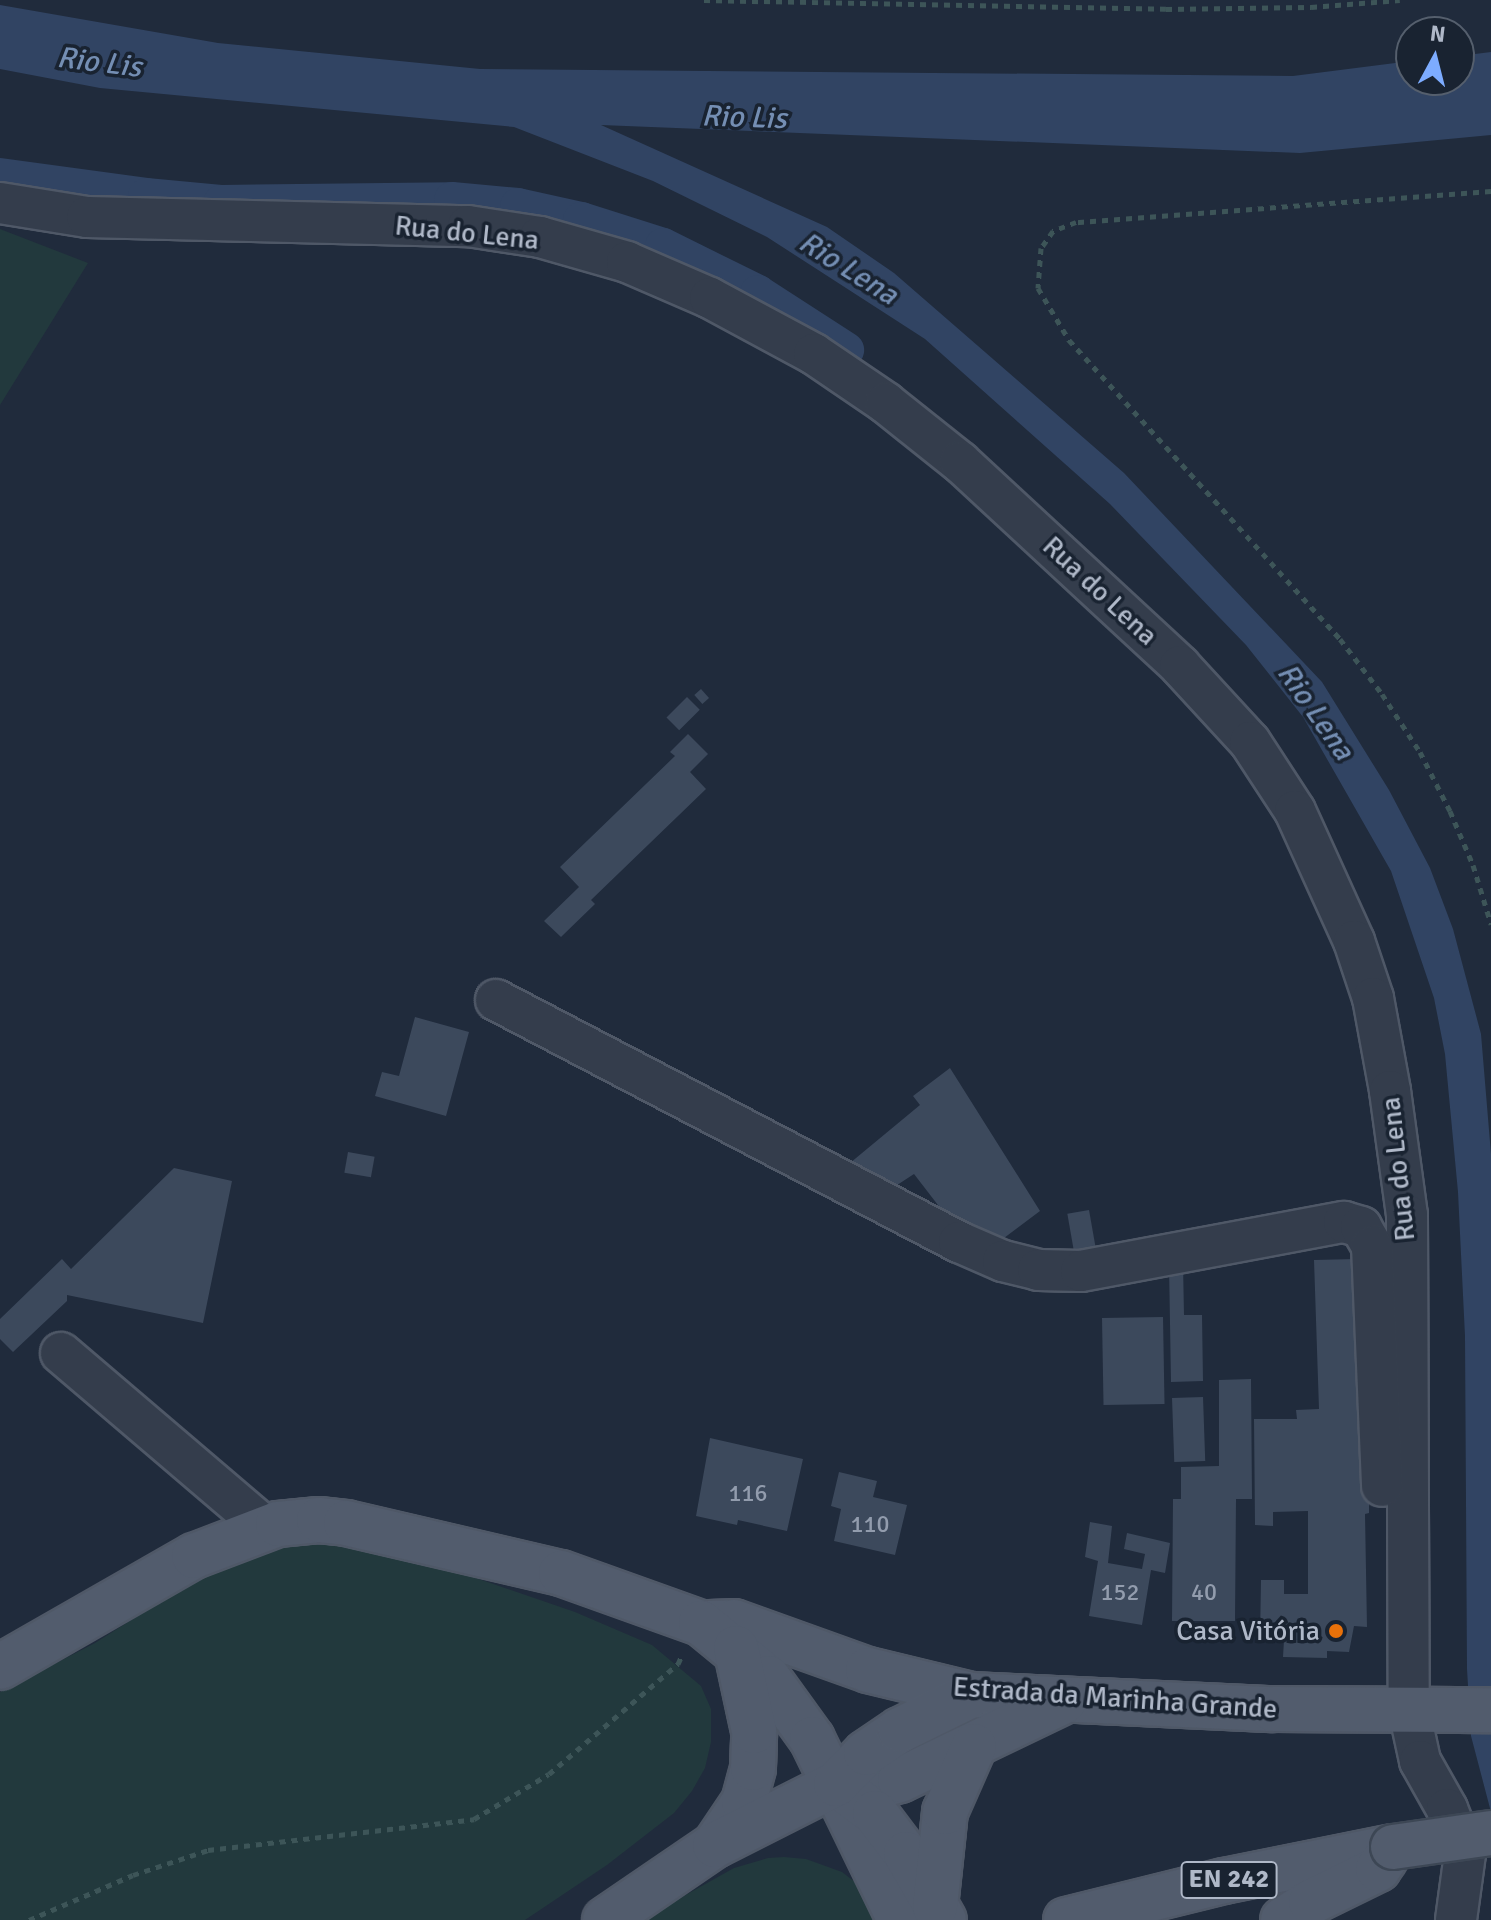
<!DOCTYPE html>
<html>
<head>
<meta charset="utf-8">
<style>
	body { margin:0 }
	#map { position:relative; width:1491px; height:1920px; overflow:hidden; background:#202b3c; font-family:Signika,sans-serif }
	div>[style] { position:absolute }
	.green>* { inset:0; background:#22393d }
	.water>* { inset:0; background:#314463 }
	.canal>* { height:36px; margin:-18px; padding:0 18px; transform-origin:18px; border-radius:18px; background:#314463 }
	.building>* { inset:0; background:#3c495c; transform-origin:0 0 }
	.path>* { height:5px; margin-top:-2.5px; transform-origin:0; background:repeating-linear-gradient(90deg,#3d5558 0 6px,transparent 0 12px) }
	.roads { filter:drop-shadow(2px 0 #4f5867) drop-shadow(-2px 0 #4f5867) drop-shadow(0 2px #4f5867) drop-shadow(0 -2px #4f5867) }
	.minor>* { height:40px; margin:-20px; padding:0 20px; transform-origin:20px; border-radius:20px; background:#343d4c }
	.major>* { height:44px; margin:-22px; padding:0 22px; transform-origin:22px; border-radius:22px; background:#525c6d }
	.bridges { filter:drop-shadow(2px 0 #3d4755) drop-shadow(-2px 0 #3d4755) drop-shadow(0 2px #3d4755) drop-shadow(0 -2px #3d4755) }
	.major-bridge>* { height:44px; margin:-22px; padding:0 22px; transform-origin:22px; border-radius:22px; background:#525c6d }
	.dots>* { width:22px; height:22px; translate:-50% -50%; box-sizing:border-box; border:4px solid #192331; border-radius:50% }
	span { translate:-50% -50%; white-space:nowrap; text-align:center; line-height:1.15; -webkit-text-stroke:7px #192331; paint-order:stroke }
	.number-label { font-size:24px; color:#929cad }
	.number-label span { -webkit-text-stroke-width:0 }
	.shield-label span { padding:2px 6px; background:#192331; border:2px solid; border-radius:6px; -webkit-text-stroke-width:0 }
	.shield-label { font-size:26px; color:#afb8c8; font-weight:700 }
	.street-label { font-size:28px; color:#afb8c8 }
	.poi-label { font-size:28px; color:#afb8c8 }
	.right { translate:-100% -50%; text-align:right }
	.water-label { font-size:30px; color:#748eb3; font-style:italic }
	.north { position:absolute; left:1395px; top:16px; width:80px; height:80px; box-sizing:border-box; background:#192331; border:2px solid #555f6d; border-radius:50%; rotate:7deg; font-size:22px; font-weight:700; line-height:32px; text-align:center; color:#afb8c8 }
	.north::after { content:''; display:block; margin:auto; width:28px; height:36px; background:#7dacff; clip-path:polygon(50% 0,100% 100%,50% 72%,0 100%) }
</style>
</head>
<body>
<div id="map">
	<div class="green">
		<i style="clip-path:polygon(0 229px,88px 263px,0 405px)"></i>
		<i style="clip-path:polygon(313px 1542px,350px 1545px,432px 1563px,575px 1612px,652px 1645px,701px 1686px,711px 1709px,711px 1742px,705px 1768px,692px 1791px,674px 1813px,607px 1865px,525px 1920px,0 1920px,0 1692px,95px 1643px,199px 1577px,263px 1547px)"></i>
		<i style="clip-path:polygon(784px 1857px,806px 1859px,842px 1872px,867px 1891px,886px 1920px,641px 1920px,734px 1868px,768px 1858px)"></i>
	</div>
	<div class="water">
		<i style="clip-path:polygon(0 5px,218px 43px,480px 69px,1293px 76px,1411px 61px,1411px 80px,1459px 80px,1459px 56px,1491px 52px,1491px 135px,1300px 153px,601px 125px,827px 227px,894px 273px,1124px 473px,1322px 682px,1389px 790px,1430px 868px,1453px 929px,1481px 1034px,1491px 1154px,1491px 1812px,1471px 1736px,1467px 1669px,1465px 1336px,1458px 1192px,1445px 1054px,1434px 998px,1391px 871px,1303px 717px,1246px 645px,1110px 504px,925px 339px,767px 237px,653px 181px,514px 127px,100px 88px,0 69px)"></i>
	</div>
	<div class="canal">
		<i style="left:0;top:176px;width:147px;rotate:7.8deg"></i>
		<i style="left:146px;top:196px;width:75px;rotate:5.3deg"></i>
		<i style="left:221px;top:203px;width:231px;rotate:-0.7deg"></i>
		<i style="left:452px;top:200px;width:66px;rotate:5.2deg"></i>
		<i style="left:518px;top:206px;width:65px;rotate:12.5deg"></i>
		<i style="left:581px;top:220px;width:86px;rotate:17.6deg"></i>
		<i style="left:663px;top:246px;width:106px;rotate:26.3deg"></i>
		<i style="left:758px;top:293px;width:105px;rotate:32.9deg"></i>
	</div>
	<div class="building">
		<i style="left:701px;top:689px;width:12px;height:9px;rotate:48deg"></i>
		<i style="left:687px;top:697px;width:18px;height:29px;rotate:45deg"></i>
		<i style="clip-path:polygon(688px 734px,708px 754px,690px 772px,706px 789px,591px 900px,595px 904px,561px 937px,544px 921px,579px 887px,560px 867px,675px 756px,670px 752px)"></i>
		<i style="clip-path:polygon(415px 1017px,469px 1032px,446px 1116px,375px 1096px,382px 1072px,399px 1076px)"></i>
		<i style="clip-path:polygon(950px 1068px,1040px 1211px,996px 1244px,941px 1209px,914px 1174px,891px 1189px,850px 1163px,920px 1105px,913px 1096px)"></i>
		<i style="left:348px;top:1152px;width:27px;height:21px;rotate:10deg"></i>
		<i style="clip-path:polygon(174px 1168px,232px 1181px,203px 1323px,67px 1295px,67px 1301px,13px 1352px,0 1339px,0 1319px,62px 1259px,71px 1269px)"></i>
		<i style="left:1089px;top:1210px;width:42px;height:22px;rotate:80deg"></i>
		<i style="clip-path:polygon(1357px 1259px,1364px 1496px,1369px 1497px,1369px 1513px,1365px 1514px,1367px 1627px,1354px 1626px,1349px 1652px,1327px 1651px,1327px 1658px,1283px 1657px,1284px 1640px,1298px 1639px,1260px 1638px,1261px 1580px,1284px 1580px,1284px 1594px,1308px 1594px,1308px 1511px,1273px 1512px,1273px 1526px,1255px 1525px,1254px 1419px,1297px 1419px,1296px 1410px,1319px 1409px,1314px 1260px)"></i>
		<i style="clip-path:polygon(1183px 1263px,1184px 1315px,1202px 1315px,1203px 1381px,1171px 1382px,1169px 1264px)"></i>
		<i style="left:1163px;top:1317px;width:87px;height:61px;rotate:89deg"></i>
		<i style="clip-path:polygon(1251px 1379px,1252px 1499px,1236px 1499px,1235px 1621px,1172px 1621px,1173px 1499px,1181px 1499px,1181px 1467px,1219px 1466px,1219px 1380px)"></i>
		<i style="left:1203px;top:1397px;width:64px;height:31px;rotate:88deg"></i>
		<i style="clip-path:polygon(710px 1438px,803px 1459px,787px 1531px,738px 1520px,737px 1525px,696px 1516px)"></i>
		<i style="clip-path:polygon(839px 1472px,877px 1481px,873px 1497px,907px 1505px,895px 1555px,834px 1541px,841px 1509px,831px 1506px)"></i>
		<i style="clip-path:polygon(1090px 1522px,1112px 1526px,1108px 1563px,1142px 1569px,1145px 1554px,1124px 1549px,1127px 1533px,1170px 1543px,1165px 1573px,1151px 1570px,1142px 1625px,1089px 1616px,1098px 1561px,1085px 1557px)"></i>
	</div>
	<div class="path">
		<i style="left:704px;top:0;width:462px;rotate:1.1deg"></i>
		<i style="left:1166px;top:9px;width:145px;rotate:-0.8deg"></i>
		<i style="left:1311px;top:7px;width:89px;rotate:-4.5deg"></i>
		<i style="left:1491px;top:191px;width:416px;rotate:175.7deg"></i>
		<i style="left:1076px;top:222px;width:25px;rotate:159deg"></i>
		<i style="left:1053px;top:231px;width:21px;rotate:125deg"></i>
		<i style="left:1041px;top:248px;width:40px;rotate:94.3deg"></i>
		<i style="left:1038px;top:288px;width:61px;rotate:59.2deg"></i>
		<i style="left:1069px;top:340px;width:404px;rotate:47.8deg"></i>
		<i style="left:1340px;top:639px;width:69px;rotate:52.6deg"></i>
		<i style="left:1382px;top:694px;width:69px;rotate:56.8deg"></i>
		<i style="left:1420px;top:752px;width:66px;rotate:63deg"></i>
		<i style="left:1450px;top:811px;width:59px;rotate:66.9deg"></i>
		<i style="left:1473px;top:865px;width:62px;rotate:73deg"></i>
		<i style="left:29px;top:1920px;width:113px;rotate:-23.4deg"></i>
		<i style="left:133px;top:1875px;width:79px;rotate:-18.4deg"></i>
		<i style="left:208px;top:1850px;width:268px;rotate:-6.6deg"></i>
		<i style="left:474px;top:1819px;width:87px;rotate:-31deg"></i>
		<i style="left:549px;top:1774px;width:170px;rotate:-40.5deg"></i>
		<i style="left:678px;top:1664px;width:10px;rotate:-66deg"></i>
	</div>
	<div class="roads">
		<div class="minor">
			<i style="left:0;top:203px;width:88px;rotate:9.1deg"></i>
			<i style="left:87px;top:217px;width:381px;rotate:1.4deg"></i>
			<i style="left:468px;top:226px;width:73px;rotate:8.7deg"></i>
			<i style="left:540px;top:237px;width:91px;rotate:16deg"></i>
			<i style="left:627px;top:262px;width:90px;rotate:23.4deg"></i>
			<i style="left:710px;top:298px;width:118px;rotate:28.3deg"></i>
			<i style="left:814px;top:354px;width:87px;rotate:34.2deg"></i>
			<i style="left:886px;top:403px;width:95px;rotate:38.6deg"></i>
			<i style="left:960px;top:462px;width:300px;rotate:42.8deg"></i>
			<i style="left:1180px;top:666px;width:103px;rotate:47.4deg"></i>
			<i style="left:1250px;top:742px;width:82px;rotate:56.9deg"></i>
			<i style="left:1295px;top:811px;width:143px;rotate:65.6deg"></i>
			<i style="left:1354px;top:941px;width:60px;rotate:71.6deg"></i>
			<i style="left:1373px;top:998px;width:95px;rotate:79.6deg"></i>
			<i style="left:1390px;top:1091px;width:125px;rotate:82.2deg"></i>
			<i style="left:1407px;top:1215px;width:495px;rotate:89.8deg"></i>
			<i style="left:1409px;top:1710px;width:52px;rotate:77.8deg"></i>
			<i style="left:1420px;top:1761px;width:55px;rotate:60.6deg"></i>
			<i style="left:1447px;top:1809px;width:48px;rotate:68.2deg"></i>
			<i style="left:1465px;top:1854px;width:67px;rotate:97.8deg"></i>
			<i style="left:496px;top:1000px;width:522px;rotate:27.6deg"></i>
			<i style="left:959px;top:1242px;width:48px;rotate:23.4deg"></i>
			<i style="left:1003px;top:1261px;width:36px;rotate:14deg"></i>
			<i style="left:1038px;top:1270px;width:43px;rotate:1.3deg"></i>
			<i style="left:1081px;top:1271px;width:268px;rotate:-10.6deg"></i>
			<i style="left:1344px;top:1222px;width:18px;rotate:16deg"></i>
			<i style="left:1361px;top:1227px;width:22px;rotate:60deg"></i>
			<i style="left:1372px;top:1246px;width:240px;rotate:87.6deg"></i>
			<i style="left:61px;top:1353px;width:268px;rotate:40.5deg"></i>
		</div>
		<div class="major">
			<i style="left:709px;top:1623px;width:25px;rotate:-2deg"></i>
			<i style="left:734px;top:1622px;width:142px;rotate:19.7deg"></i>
			<i style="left:868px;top:1670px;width:106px;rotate:13.6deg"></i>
			<i style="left:971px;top:1695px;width:302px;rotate:2.7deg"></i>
			<i style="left:1273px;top:1709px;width:218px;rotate:0.3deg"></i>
			<i style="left:0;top:1667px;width:224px;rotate:-29.8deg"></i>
			<i style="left:194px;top:1556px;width:90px;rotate:-20.9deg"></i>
			<i style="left:278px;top:1524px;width:41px;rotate:-5.6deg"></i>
			<i style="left:319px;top:1520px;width:27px;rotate:6deg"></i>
			<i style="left:346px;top:1523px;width:221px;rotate:13.1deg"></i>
			<i style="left:561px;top:1573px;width:149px;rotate:19.7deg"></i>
			<i style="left:701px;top:1623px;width:87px;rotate:39.4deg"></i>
			<i style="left:768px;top:1678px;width:75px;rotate:54.2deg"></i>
			<i style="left:812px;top:1739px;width:201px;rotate:64.1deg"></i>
			<i style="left:836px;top:1784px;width:46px;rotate:1.2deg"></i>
			<i style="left:882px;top:1785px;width:19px;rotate:-16deg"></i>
			<i style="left:900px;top:1780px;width:182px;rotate:-25.7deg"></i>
			<i style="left:844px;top:1790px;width:39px;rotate:37deg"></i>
			<i style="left:875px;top:1813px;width:51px;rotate:52.9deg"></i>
			<i style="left:906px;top:1854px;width:76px;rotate:60.1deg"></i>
			<i style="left:715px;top:1845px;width:52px;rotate:-56deg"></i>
			<i style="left:744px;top:1802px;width:35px;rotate:-75deg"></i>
			<i style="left:753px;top:1768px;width:37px;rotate:-88deg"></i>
			<i style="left:754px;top:1731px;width:85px;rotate:-102.2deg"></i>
			<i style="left:935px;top:1907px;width:96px;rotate:-84deg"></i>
			<i style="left:945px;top:1812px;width:72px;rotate:-66.3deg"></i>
			<i style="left:605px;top:1920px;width:133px;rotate:-34.3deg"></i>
			<i style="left:715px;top:1845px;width:136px;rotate:-26.8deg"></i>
			<i style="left:836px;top:1784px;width:43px;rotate:-45.9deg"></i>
			<i style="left:866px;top:1753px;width:41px;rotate:-34.1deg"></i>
			<i style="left:900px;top:1730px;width:79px;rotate:-26.2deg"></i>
			<i style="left:1066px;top:1920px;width:163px;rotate:-13.9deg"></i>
			<i style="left:1224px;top:1881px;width:172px;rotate:-11.4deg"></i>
			<i style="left:1283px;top:1920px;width:33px;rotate:-33deg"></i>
			<i style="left:1311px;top:1902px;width:75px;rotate:-26.2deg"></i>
			<i style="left:1378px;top:1869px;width:12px;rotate:-55deg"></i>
		</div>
	</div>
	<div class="bridges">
		<div class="major-bridge">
			<i style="left:1393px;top:1847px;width:99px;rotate:-8.1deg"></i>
		</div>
	</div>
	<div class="dots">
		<i style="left:1336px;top:1631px;background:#e8710a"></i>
	</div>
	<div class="number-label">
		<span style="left:748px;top:1494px">116</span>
		<span style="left:870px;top:1525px">110</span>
		<span style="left:1120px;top:1593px">152</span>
		<span style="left:1204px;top:1593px">40</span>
	</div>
	<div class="shield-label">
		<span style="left:1229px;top:1880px">EN 242</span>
	</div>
	<div class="street-label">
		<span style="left:467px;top:233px;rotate:6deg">Rua do Lena</span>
		<span style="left:1100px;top:591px;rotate:43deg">Rua do Lena</span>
		<span style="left:1398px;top:1169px;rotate:-96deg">Rua do Lena</span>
		<span style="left:1115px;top:1698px;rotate:4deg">Estrada da Marinha Grande</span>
	</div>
	<div class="poi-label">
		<span class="right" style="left:1320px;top:1631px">Casa Vitória</span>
	</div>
	<div class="water-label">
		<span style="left:99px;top:63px;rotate:7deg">Rio Lis</span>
		<span style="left:744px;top:118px;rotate:2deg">Rio Lis</span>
		<span style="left:848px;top:269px;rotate:32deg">Rio Lena</span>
		<span style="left:1315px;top:712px;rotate:55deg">Rio Lena</span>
	</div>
	<div class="north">N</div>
</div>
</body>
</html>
